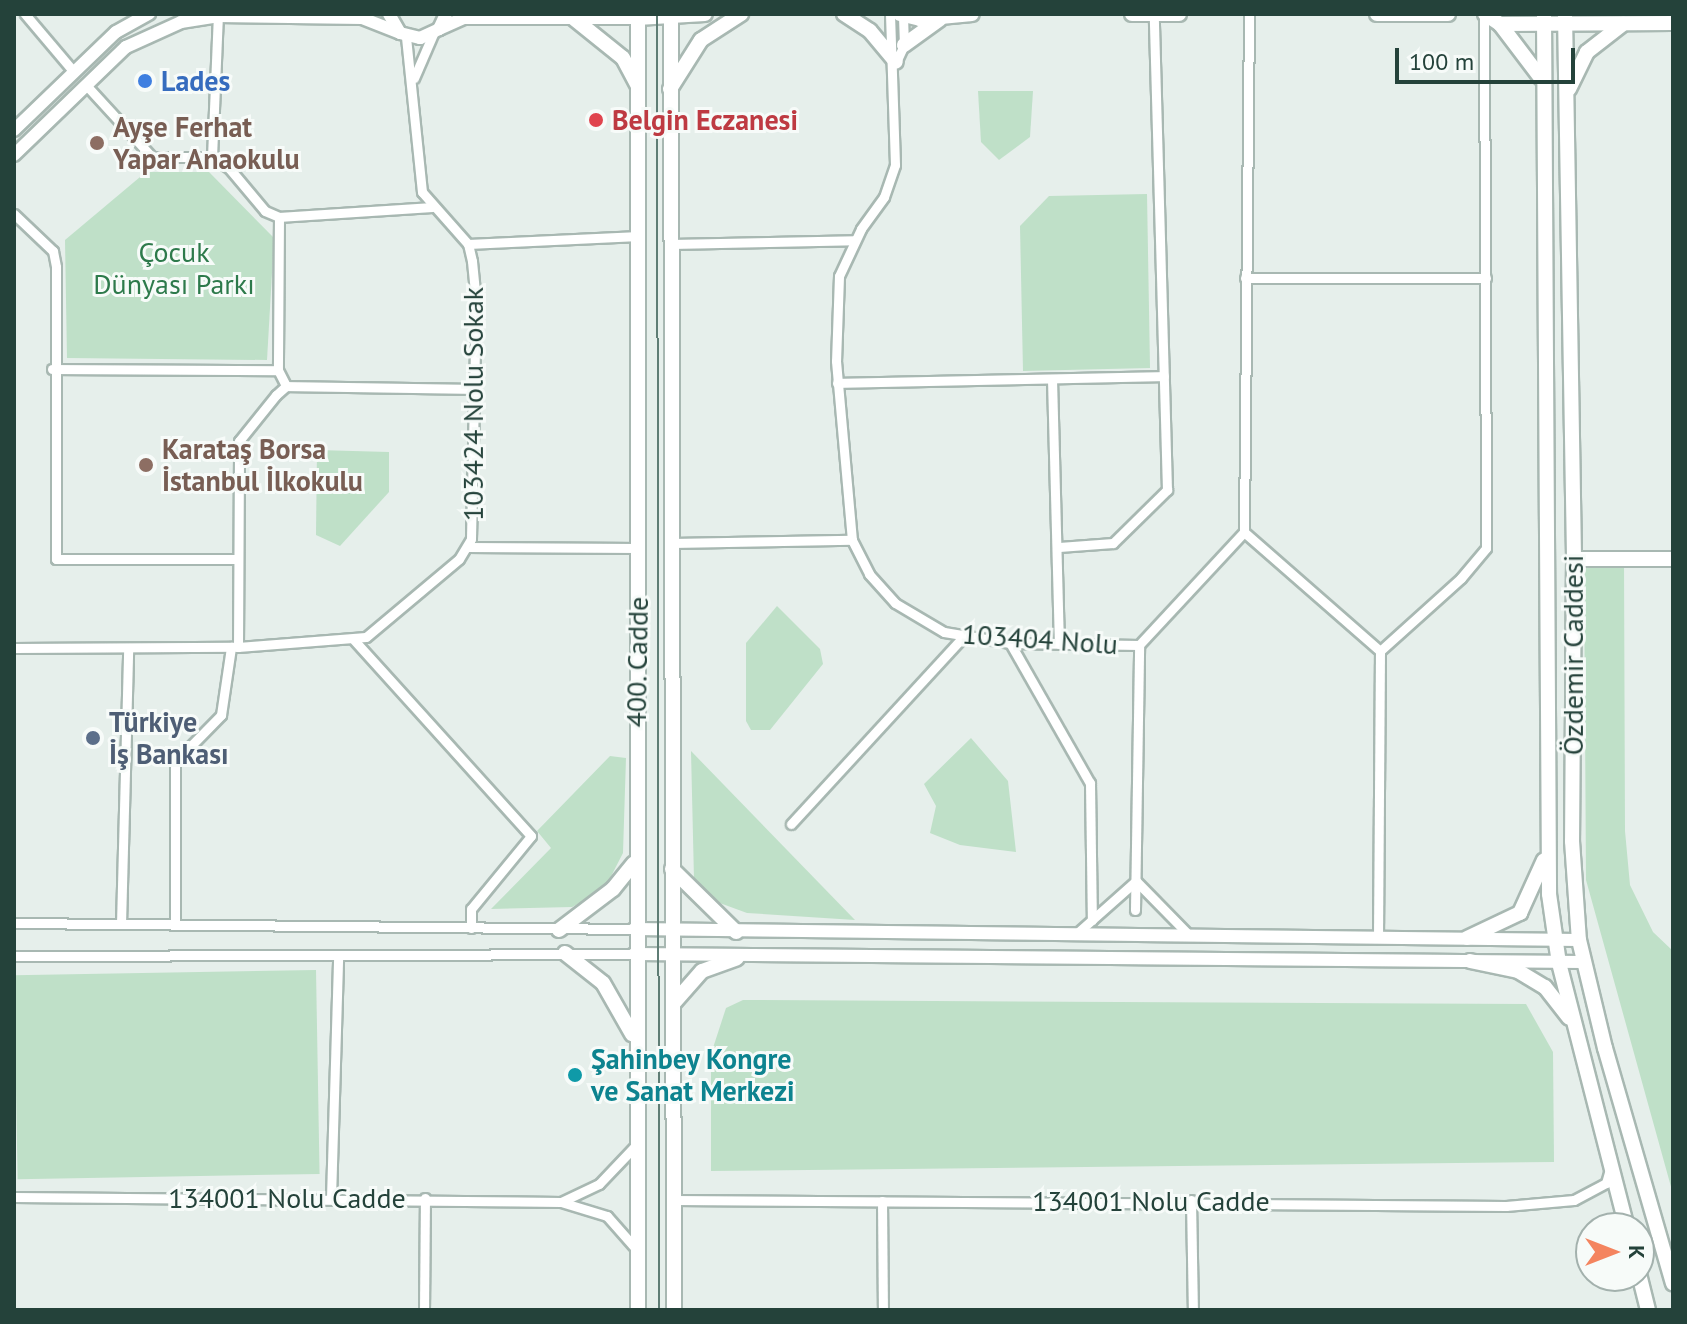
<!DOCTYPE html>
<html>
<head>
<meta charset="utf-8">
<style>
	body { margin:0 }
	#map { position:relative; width:1687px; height:1324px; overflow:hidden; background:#e6efeb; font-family:"PT Sans",sans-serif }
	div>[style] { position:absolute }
	.green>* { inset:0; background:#bfe0c8; transform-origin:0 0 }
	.roads { filter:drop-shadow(2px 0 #a8b8b2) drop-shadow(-2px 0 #a8b8b2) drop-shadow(0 2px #a8b8b2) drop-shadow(0 -2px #a8b8b2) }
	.minor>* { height:9px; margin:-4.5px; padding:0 4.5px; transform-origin:4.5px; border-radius:4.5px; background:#fff }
	.tertiary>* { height:12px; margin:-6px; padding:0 6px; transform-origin:6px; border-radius:6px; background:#fff }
	.secondary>* { height:14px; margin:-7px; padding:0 7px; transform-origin:7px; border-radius:7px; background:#fff }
	.tram>* { height:2px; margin:-1px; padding:0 1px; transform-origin:1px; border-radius:1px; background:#5f7d75 }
	.dots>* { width:22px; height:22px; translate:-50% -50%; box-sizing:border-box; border:4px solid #f7fbf9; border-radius:50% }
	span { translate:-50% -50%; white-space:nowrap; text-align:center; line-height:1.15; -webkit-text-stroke:6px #f7fbf9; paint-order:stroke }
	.shop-label { font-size:28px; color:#366cbe; font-weight:700 }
	.left { translate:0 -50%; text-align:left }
	.health-label { font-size:28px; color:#be3a42; font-weight:700 }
	.education-label { font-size:28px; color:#785e54; font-weight:700 }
	.park-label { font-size:28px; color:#2d7a4b }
	.street-label { font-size:28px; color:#24423a }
	.service-label { font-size:28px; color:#4e5e75; font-weight:700 }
	.culture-label { font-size:28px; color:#0d838f; font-weight:700 }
	.frame { position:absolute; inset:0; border:16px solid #24423a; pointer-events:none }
	.north { position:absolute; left:1575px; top:1212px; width:80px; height:80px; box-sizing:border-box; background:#f7fbf9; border:2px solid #a3b1ad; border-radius:50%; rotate:90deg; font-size:22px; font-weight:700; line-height:32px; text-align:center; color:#24423a }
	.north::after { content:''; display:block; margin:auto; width:28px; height:36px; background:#f4845f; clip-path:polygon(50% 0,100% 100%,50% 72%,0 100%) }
	.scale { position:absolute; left:1395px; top:48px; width:180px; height:36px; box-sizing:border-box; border:4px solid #24423a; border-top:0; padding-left:10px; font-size:24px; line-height:28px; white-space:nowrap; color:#24423a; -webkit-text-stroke:6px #f7fbf9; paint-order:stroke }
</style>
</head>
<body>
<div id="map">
	<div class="green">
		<i style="clip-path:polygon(978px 91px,1033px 91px,1030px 137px,999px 160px,981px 142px)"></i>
		<i style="clip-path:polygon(146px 172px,209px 172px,274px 238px,267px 360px,67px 358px,65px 240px)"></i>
		<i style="clip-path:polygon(1147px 194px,1150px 368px,1023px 371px,1020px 226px,1049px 196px)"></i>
		<i style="clip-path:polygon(317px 450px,389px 452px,389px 492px,340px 546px,316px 535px)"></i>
		<i style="clip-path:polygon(1624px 558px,1625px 831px,1630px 885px,1653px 932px,1673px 951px,1673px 1194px,1586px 880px,1584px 559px)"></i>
		<i style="clip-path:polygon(777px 606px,820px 649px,823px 664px,770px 730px,751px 730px,746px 721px,746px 643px)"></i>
		<i style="clip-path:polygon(971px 738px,1008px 781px,1016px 852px,960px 845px,930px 833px,936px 806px,924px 784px)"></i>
		<i style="clip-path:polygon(691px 751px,855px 920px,747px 913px,717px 902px,694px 879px)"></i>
		<i style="clip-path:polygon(610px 756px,626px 758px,623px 853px,604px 890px,572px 907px,491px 909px,551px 848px,537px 831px)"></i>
		<i style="left:316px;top:970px;width:204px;height:302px;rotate:89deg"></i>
		<i style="clip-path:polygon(743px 1000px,1526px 1004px,1553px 1052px,1554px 1162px,711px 1171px,711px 1054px,726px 1008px)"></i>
	</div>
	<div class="roads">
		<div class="minor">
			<i style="left:25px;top:14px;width:76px;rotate:49.8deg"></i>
			<i style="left:890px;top:14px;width:151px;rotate:88.1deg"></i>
			<i style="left:895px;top:165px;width:34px;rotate:109deg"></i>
			<i style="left:884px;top:197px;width:39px;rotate:126deg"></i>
			<i style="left:861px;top:229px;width:52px;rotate:115.1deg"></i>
			<i style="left:839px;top:276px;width:85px;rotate:92deg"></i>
			<i style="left:836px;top:361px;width:180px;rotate:84.9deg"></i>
			<i style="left:852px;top:540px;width:38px;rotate:63deg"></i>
			<i style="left:869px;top:574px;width:39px;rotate:48deg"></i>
			<i style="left:895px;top:603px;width:57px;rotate:30.6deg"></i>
			<i style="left:944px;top:632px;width:67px;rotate:9.5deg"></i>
			<i style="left:1010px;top:643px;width:129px;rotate:0.9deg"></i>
			<i style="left:1139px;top:645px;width:154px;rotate:-47.1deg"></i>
			<i style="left:1244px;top:532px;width:518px;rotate:-89.45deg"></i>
			<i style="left:896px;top:62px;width:19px;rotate:-65deg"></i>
			<i style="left:904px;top:45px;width:31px;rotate:-92deg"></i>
			<i style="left:414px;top:78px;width:48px;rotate:-66.6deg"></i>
			<i style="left:86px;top:85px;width:98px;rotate:47.5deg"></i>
			<i style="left:152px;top:157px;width:60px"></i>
			<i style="left:212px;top:157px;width:20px;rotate:33deg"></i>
			<i style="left:229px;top:168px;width:56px;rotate:50.1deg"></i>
			<i style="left:265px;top:211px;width:15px;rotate:23deg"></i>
			<i style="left:279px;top:217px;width:153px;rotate:-3.7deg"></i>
			<i style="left:212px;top:157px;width:141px;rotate:-87.6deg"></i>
			<i style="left:14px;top:214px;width:54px;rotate:43.5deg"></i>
			<i style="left:53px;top:251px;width:16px;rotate:79deg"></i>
			<i style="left:56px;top:267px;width:292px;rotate:90deg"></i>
			<i style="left:56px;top:559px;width:182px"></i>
			<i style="left:279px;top:217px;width:153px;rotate:90.4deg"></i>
			<i style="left:278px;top:370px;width:18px;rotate:63deg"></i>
			<i style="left:468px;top:244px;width:171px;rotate:-2.7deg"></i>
			<i style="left:671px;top:244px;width:184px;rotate:-1.2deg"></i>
			<i style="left:1245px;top:278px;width:241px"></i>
			<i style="left:52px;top:369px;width:226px;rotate:0.3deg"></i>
			<i style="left:1052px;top:379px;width:265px;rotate:88.5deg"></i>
			<i style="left:837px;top:383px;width:327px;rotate:-1.2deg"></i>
			<i style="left:1244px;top:532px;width:181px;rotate:41.2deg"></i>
			<i style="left:1380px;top:651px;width:109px;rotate:-42deg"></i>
			<i style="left:1461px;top:578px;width:39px;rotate:-50deg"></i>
			<i style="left:1486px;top:548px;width:534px;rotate:-90.21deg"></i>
			<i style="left:672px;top:543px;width:180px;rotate:-1deg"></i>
			<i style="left:467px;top:547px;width:171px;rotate:0.3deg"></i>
			<i style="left:1059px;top:547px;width:54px;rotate:-4.2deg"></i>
			<i style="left:1113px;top:543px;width:76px;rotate:-44.5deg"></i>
			<i style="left:1167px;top:490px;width:476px;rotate:-91.6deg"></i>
			<i style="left:354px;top:640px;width:264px;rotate:47.9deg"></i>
			<i style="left:531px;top:836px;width:94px;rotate:129.4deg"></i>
			<i style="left:471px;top:909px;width:19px;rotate:90deg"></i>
			<i style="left:1010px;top:643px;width:161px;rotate:60.3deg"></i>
			<i style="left:1090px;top:783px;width:137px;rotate:89.2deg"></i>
			<i style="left:238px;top:647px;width:206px;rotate:-89.7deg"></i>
			<i style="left:239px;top:441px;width:59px;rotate:-51.2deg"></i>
			<i style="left:276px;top:395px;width:13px;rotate:-42deg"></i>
			<i style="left:286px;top:386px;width:188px;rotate:0.9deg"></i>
			<i style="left:14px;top:648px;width:224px;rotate:-0.3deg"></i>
			<i style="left:238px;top:647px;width:128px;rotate:-4.5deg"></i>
			<i style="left:366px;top:637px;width:121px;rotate:-40deg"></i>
			<i style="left:459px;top:559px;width:23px;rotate:-59deg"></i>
			<i style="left:471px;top:539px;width:237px;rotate:-88.8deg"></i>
			<i style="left:476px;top:302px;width:41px;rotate:-95.6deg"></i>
			<i style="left:472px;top:261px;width:17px;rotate:-103deg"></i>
			<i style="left:468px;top:244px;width:69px;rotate:-131.5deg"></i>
			<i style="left:422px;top:192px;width:157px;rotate:-95.9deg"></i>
			<i style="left:791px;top:824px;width:253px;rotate:-47.4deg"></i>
			<i style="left:1135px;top:910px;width:265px;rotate:-89.1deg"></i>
			<i style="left:14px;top:923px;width:620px;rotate:0.55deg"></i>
			<i style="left:121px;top:924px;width:274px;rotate:-88.5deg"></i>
			<i style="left:175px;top:925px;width:163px;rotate:-90deg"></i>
			<i style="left:175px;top:762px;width:66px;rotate:-45.6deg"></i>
			<i style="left:221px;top:715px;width:69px;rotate:-81.6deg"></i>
			<i style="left:1076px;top:934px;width:80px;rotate:-41.5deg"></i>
			<i style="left:1136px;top:881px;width:74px;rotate:45.5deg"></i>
			<i style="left:1378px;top:937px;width:286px;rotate:-89.6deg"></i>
			<i style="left:14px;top:956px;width:620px;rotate:-0.18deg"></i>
			<i style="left:14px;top:1197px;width:547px;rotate:0.52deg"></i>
			<i style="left:561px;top:1202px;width:48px;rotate:16.9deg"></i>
			<i style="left:607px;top:1216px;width:45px;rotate:48.6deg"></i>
			<i style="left:331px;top:1198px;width:243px;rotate:-88.3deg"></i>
			<i style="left:674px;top:1200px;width:832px;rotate:0.41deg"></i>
			<i style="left:1506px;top:1206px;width:68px;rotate:-5deg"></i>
			<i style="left:1574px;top:1200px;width:36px;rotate:-28deg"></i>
			<i style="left:1606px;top:1183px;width:15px;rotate:-74deg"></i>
			<i style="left:1191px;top:1200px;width:110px;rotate:89deg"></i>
			<i style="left:882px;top:1201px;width:109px;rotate:89.5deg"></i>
			<i style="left:561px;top:1202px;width:42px;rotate:-25.3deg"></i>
			<i style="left:599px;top:1184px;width:52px;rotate:-46.5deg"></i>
			<i style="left:424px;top:1310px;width:112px;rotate:-89.5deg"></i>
		</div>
		<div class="tertiary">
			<i style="left:389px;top:14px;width:22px;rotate:60deg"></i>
			<i style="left:400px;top:33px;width:21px;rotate:14deg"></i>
			<i style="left:420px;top:38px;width:21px;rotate:-25deg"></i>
			<i style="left:439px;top:29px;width:17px;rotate:-65deg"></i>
			<i style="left:439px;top:29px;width:27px;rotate:-24deg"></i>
			<i style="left:464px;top:18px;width:173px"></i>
			<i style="left:14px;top:130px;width:141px;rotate:-43.9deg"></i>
			<i style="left:116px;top:32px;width:38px;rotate:-29deg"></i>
			<i style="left:14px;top:155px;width:156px;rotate:-44deg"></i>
			<i style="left:126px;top:47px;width:60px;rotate:-24.4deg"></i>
			<i style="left:181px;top:22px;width:37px;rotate:-9deg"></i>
			<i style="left:218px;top:16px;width:144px;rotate:0.8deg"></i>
			<i style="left:362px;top:18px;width:41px;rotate:21.5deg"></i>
			<i style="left:634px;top:929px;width:945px;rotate:0.67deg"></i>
			<i style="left:634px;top:954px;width:949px;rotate:0.48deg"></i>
		</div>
		<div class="secondary">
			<i style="left:638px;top:14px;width:1296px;rotate:90deg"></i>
			<i style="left:671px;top:14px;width:1296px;rotate:89.87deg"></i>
			<i style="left:844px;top:14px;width:31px;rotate:33deg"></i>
			<i style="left:870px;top:31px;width:40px;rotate:50deg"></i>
			<i style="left:900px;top:14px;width:21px;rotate:14deg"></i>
			<i style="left:920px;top:19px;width:52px;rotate:-5.5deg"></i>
			<i style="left:1132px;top:14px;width:47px"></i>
			<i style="left:1377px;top:14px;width:71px"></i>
			<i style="left:1485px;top:14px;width:18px;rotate:34deg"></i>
			<i style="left:1500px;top:24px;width:173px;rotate:-0.3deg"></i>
			<i style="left:1544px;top:14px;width:880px;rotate:89.67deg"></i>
			<i style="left:1549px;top:894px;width:70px;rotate:81.8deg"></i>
			<i style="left:1559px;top:963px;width:274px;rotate:75.6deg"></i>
			<i style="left:1565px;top:14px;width:545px;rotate:89.05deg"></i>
			<i style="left:1574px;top:559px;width:282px;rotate:90.4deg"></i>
			<i style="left:1572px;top:841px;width:99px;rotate:86deg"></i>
			<i style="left:1579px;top:940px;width:111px;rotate:76.5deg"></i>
			<i style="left:1605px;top:1048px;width:245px;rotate:73.9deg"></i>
			<i style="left:572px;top:17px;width:65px;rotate:38.8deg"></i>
			<i style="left:623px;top:58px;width:30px;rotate:62deg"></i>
			<i style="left:637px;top:18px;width:68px;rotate:-3.4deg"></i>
			<i style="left:1500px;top:24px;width:68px;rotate:52.8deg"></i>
			<i style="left:904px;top:45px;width:44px;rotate:-35.8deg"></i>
			<i style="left:670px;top:89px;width:58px;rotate:-57.7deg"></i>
			<i style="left:701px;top:40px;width:48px;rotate:-33deg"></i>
			<i style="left:1569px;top:89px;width:41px;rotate:-64.1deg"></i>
			<i style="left:1587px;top:52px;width:46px;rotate:-37.9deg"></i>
			<i style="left:1574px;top:559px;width:99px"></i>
			<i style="left:672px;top:869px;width:90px;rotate:44.5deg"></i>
			<i style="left:559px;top:930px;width:68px;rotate:-37.2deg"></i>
			<i style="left:613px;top:889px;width:33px;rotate:-51deg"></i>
			<i style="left:1467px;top:938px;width:59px;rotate:-25.3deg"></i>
			<i style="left:1520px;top:913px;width:58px;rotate:-65.6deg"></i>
			<i style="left:565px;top:953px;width:48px;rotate:38.3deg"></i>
			<i style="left:603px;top:983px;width:59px;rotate:60.4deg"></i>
			<i style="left:1470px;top:961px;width:49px;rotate:11.8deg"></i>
			<i style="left:1518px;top:971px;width:31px;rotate:31deg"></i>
			<i style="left:1545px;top:987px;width:39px;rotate:52deg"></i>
			<i style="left:673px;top:1004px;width:44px;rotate:-48.7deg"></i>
			<i style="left:702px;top:971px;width:37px;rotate:-20deg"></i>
			<i style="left:1639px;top:1274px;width:37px;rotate:76deg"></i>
		</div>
	</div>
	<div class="tram">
		<i style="left:657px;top:14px;width:1296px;rotate:89.91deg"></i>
	</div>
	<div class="dots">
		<i style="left:145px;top:81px;background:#3f7fe0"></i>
		<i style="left:596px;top:120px;background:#e0444e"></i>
		<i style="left:97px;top:143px;background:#8d6e63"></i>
		<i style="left:146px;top:465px;background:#8d6e63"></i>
		<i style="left:93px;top:738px;background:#5c6f8a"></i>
		<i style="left:575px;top:1075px;background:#0f9aa8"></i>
	</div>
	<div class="shop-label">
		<span class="left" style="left:161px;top:81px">Lades</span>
	</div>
	<div class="health-label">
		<span class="left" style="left:612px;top:120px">Belgin Eczanesi</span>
	</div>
	<div class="education-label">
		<span class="left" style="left:113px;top:143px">Ayşe Ferhat<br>Yapar Anaokulu</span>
		<span class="left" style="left:162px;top:465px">Karataş Borsa<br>İstanbul İlkokulu</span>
	</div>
	<div class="park-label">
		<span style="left:174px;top:268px">Çocuk<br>Dünyası Parkı</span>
	</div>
	<div class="street-label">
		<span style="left:473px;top:404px;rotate:-90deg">103424 Nolu Sokak</span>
		<span style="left:1040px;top:639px;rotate:4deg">103404 Nolu</span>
		<span style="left:1573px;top:655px;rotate:-90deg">Özdemir Caddesi</span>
		<span style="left:637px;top:662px;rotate:-89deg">400. Cadde</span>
		<span style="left:287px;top:1198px">134001 Nolu Cadde</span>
		<span style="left:1151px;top:1201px">134001 Nolu Cadde</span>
	</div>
	<div class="service-label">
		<span class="left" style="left:109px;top:738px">Türkiye<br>İş Bankası</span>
	</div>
	<div class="culture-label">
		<span class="left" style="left:591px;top:1075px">Şahinbey Kongre<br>ve Sanat Merkezi</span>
	</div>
	<div class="frame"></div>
	<div class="north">K</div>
	<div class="scale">100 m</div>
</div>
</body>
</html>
